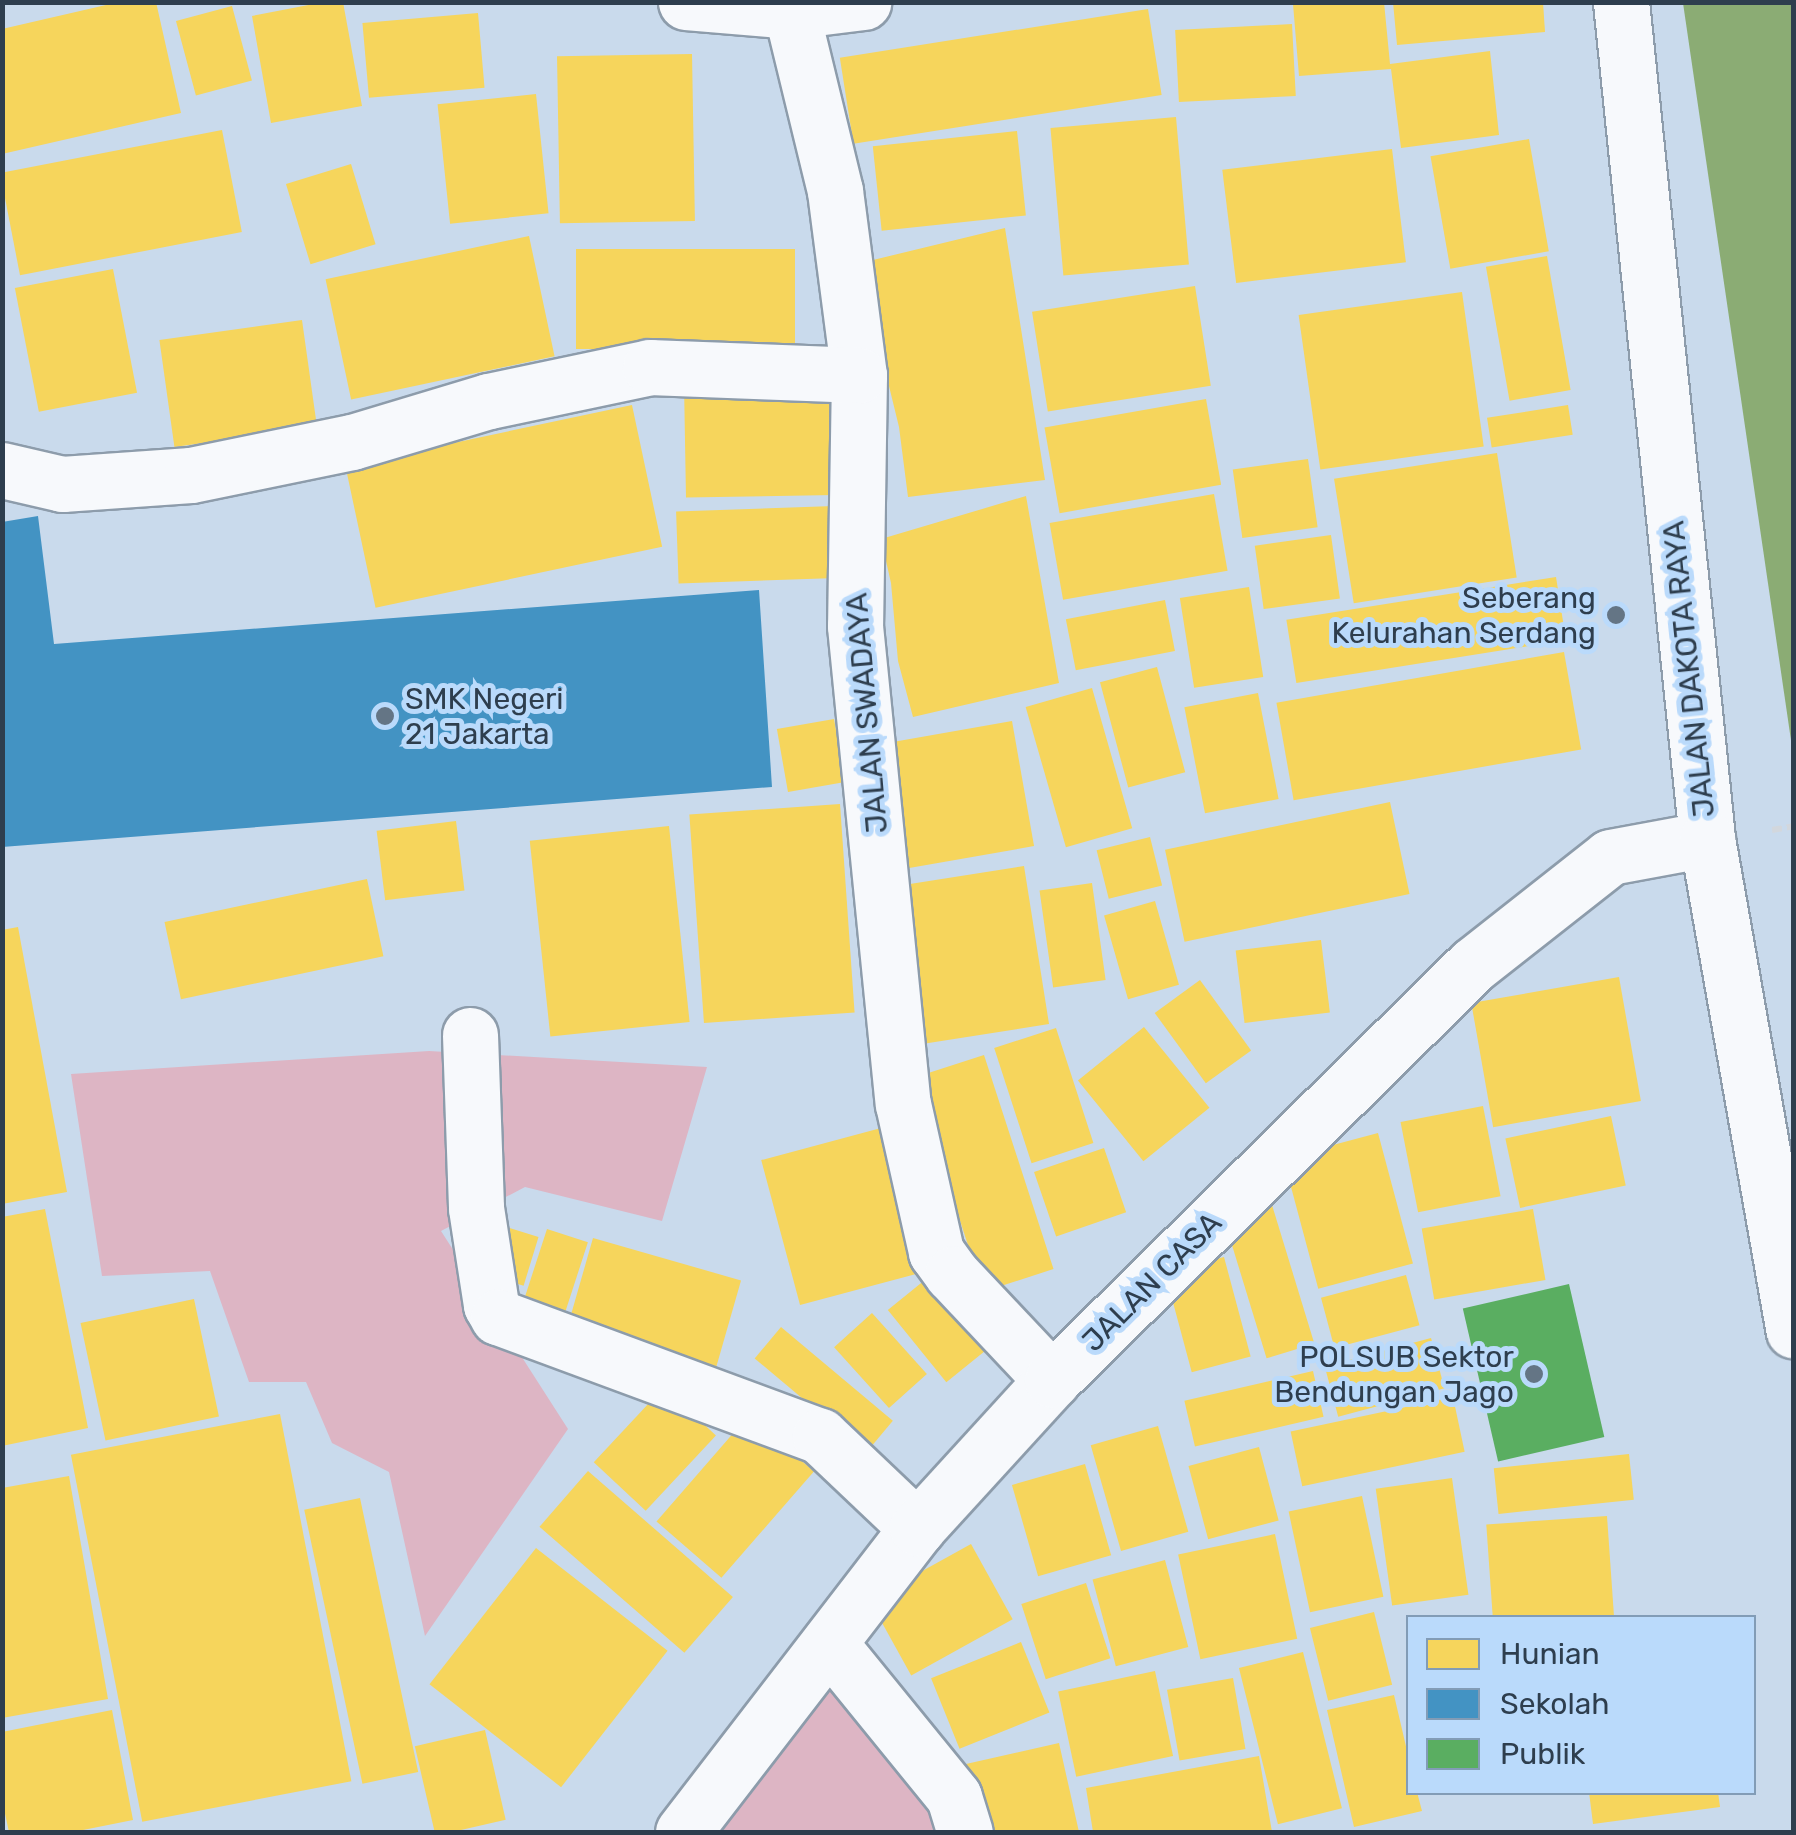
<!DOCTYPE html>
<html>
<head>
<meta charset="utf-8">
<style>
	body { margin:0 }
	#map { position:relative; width:1796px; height:1835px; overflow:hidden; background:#c9daec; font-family:Rubik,sans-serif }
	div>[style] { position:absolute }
	.green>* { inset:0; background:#ddb5c4 }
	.water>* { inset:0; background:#8bac74 }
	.homes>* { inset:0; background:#f6d55c; transform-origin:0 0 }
	.schools>* { inset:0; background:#4393c3 }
	.public>* { inset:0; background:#5aae61; transform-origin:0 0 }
	.path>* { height:6px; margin-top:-3px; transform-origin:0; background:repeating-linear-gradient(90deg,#d2d7dd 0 10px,transparent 0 15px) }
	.roads { filter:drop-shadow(2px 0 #8d9cab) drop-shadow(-2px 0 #8d9cab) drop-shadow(0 2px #8d9cab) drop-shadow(0 -2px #8d9cab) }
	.street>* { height:55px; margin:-27.5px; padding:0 27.5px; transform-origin:27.5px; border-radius:27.5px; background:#f7f9fc }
	.secondary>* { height:55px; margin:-27.5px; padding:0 27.5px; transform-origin:27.5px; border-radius:27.5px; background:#f7f9fc }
	.dots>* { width:28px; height:28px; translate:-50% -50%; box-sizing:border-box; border:5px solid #badafb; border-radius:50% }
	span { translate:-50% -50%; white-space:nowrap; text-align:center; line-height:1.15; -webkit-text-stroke:10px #badafb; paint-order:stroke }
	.poi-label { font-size:30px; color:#2e3e4e }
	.right { translate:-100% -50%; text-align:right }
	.left { translate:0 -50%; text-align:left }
	.street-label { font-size:30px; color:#2e3e4e }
	.frame { position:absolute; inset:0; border:5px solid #2e3e4e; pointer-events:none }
	.legend { position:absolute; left:1406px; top:1615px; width:350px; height:180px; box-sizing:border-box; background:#badafb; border:2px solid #829cb6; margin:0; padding:12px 18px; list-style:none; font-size:30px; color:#2e3e4e }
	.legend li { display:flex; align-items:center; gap:20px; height:50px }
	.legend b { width:50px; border:2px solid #829cb6 }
</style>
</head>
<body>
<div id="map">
	<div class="green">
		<i style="clip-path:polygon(429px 1051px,707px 1067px,662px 1221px,525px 1187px,441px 1231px,568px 1429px,425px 1636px,389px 1472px,332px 1443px,306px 1382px,249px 1382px,210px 1271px,102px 1276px,71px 1074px)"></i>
		<i style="clip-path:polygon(829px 1643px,965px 1832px,683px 1832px)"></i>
	</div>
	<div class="water">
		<i style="clip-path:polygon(1683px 3px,1793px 3px,1793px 754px)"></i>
	</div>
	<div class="homes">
		<i style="clip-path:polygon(119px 2px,156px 2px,181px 113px,2px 154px,2px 29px)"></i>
		<i style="clip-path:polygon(324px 2px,343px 2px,362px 106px,271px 123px,252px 16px)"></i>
		<i style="clip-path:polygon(1384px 2px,1390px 64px,1490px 51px,1499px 135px,1401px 148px,1391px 69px,1299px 76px,1293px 4px)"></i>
		<i style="clip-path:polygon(1393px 2px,1543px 2px,1545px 32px,1397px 45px)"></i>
		<i style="left:232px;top:6px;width:77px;height:58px;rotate:75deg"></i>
		<i style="left:1148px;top:9px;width:87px;height:312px;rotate:81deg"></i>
		<i style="left:478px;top:13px;width:75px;height:116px;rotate:85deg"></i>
		<i style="left:1292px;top:24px;width:72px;height:117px;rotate:87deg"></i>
		<i style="left:692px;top:54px;width:167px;height:135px;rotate:89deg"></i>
		<i style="left:536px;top:94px;width:120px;height:99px;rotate:84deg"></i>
		<i style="left:1176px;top:117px;width:148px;height:126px;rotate:85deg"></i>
		<i style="left:222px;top:130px;width:104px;height:226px;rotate:79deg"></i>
		<i style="left:1017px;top:131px;width:85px;height:145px;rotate:84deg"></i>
		<i style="left:1529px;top:139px;width:114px;height:100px;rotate:80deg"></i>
		<i style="left:1392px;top:149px;width:114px;height:171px;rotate:83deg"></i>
		<i style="left:351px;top:164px;width:84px;height:68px;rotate:73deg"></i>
		<i style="clip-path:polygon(1005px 228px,1045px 480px,908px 497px,899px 427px,878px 341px,873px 260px)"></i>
		<i style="left:529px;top:236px;width:123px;height:208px;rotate:78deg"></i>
		<i style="left:576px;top:249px;width:219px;height:100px"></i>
		<i style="left:1547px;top:256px;width:136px;height:62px;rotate:80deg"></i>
		<i style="left:113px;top:269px;width:126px;height:100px;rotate:79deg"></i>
		<i style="left:1195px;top:286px;width:101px;height:165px;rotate:81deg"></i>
		<i style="left:1462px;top:292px;width:156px;height:165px;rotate:82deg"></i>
		<i style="left:302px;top:320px;width:108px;height:144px;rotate:82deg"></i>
		<i style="left:833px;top:382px;width:113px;height:149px;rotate:89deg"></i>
		<i style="left:1206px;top:399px;width:87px;height:164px;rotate:80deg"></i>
		<i style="left:632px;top:405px;width:145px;height:293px;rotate:78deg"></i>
		<i style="left:1568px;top:405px;width:30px;height:82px;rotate:81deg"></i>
		<i style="left:1497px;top:453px;width:126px;height:165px;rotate:81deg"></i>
		<i style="left:1308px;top:459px;width:69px;height:76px;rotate:82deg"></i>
		<i style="left:1214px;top:494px;width:78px;height:167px;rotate:80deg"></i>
		<i style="clip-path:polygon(1026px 496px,1059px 683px,913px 717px,898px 661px,891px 583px,881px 539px)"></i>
		<i style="left:834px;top:506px;width:72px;height:158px;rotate:88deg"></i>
		<i style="left:1331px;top:535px;width:64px;height:77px;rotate:82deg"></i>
		<i style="left:1556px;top:577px;width:64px;height:273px;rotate:81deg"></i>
		<i style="left:1249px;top:587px;width:91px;height:70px;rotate:81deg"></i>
		<i style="left:1165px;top:600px;width:52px;height:101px;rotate:79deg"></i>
		<i style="left:1564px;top:652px;width:99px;height:292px;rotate:80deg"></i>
		<i style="left:1157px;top:667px;width:109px;height:59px;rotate:75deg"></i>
		<i style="left:1092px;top:688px;width:146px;height:69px;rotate:74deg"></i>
		<i style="left:1258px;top:693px;width:108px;height:75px;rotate:79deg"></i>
		<i style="left:834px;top:719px;width:64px;height:58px;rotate:80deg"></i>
		<i style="left:1012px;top:721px;width:127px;height:134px;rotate:80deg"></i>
		<i style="left:1390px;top:802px;width:94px;height:230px;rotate:78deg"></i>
		<i style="left:840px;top:804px;width:209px;height:151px;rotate:86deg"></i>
		<i style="left:456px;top:821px;width:70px;height:80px;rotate:83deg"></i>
		<i style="left:669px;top:826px;width:197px;height:140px;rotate:84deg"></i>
		<i style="left:1150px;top:837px;width:50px;height:55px;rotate:76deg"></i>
		<i style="left:1024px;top:866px;width:160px;height:130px;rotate:81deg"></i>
		<i style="left:367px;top:879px;width:79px;height:207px;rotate:78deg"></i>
		<i style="left:1092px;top:883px;width:98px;height:53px;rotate:82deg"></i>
		<i style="left:1155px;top:901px;width:87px;height:53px;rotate:74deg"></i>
		<i style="clip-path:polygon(18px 927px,67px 1192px,2px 1204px,2px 930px)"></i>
		<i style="left:1321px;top:940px;width:73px;height:86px;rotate:83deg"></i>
		<i style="left:1619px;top:977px;width:126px;height:150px;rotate:80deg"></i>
		<i style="left:1200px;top:980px;width:87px;height:56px;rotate:54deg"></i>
		<i style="left:1144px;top:1027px;width:104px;height:85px;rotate:51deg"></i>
		<i style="left:1056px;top:1028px;width:121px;height:65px;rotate:72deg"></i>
		<i style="left:984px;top:1055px;width:225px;height:74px;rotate:72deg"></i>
		<i style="left:1483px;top:1106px;width:92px;height:84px;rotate:79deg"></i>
		<i style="left:1611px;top:1116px;width:71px;height:108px;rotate:78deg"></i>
		<i style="left:881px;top:1128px;width:150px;height:124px;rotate:75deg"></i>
		<i style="left:1378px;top:1133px;width:135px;height:98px;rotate:75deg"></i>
		<i style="left:1104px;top:1148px;width:68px;height:74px;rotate:71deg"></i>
		<i style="left:1272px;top:1205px;width:145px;height:50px;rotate:73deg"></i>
		<i style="clip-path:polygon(45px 1209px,88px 1428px,2px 1446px,2px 1217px)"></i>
		<i style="left:1533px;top:1209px;width:72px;height:113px;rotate:80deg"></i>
		<i style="left:506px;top:1227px;width:34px;height:51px;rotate:17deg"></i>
		<i style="left:547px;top:1229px;width:43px;height:82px;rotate:18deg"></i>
		<i style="left:593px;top:1238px;width:154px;height:104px;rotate:16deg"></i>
		<i style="left:1224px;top:1257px;width:103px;height:61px;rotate:75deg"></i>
		<i style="left:936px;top:1271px;width:93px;height:62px;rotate:51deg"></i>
		<i style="left:1406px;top:1275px;width:52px;height:88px;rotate:75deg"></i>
		<i style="left:194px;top:1299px;width:120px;height:116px;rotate:78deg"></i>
		<i style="left:872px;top:1313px;width:82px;height:51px;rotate:48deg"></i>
		<i style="left:781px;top:1327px;width:146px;height:41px;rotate:40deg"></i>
		<i style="left:1431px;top:1338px;width:52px;height:110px;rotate:75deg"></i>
		<i style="left:1313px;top:1371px;width:47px;height:132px;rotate:77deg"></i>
		<i style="left:664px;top:1387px;width:71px;height:103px;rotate:43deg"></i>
		<i style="left:1453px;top:1397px;width:56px;height:166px;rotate:78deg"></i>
		<i style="left:280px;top:1414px;width:374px;height:213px;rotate:79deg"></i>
		<i style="left:749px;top:1415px;width:86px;height:141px;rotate:41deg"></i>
		<i style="left:1158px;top:1426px;width:110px;height:70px;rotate:74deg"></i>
		<i style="left:1259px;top:1447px;width:76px;height:73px;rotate:75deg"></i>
		<i style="left:1629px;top:1454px;width:46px;height:136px;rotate:84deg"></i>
		<i style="left:1085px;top:1464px;width:95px;height:76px;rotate:74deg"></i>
		<i style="left:588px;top:1471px;width:192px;height:74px;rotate:41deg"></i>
		<i style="clip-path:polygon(69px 1476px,108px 1699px,2px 1718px,2px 1488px)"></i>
		<i style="left:1452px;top:1478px;width:118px;height:77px;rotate:82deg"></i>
		<i style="left:1362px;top:1496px;width:103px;height:75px;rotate:78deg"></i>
		<i style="left:360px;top:1498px;width:280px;height:57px;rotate:78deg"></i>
		<i style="left:1607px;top:1516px;width:102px;height:121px;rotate:86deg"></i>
		<i style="left:1275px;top:1534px;width:107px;height:99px;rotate:78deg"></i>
		<i style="left:971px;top:1544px;width:86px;height:116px;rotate:61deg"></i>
		<i style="left:536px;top:1548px;width:167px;height:173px;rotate:38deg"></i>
		<i style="left:1165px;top:1560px;width:90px;height:75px;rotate:75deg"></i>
		<i style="left:1086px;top:1583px;width:79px;height:68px;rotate:72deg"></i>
		<i style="left:1374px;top:1612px;width:75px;height:66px;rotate:76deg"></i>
		<i style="left:1021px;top:1642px;width:76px;height:97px;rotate:68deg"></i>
		<i style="left:1303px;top:1652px;width:161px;height:66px;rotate:76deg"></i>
		<i style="left:1155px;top:1671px;width:87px;height:99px;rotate:78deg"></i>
		<i style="left:1233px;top:1678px;width:72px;height:67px;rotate:80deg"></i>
		<i style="clip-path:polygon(1394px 1695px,1408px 1755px,1408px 1792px,1417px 1792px,1422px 1811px,1354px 1827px,1327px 1710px)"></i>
		<i style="clip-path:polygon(112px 1710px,133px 1820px,73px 1832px,9px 1832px,2px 1800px,2px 1732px)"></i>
		<i style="left:485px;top:1730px;width:92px;height:72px;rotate:77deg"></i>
		<i style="clip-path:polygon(1059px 1743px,1079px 1832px,981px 1832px,966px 1764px)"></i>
		<i style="clip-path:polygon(1259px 1756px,1272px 1832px,1093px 1832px,1086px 1788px)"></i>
		<i style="clip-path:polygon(1589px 1792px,1718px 1792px,1720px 1807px,1593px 1824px)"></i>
	</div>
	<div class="schools">
		<i style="clip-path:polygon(38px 516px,54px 644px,759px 590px,772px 787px,2px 847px,2px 522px)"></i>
	</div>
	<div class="public">
		<i style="left:1569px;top:1284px;width:157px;height:109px;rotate:77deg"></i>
	</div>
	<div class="path">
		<i style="left:1772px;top:830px;width:22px;rotate:-10deg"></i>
	</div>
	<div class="roads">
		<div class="street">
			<i style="left:686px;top:2px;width:105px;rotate:4.9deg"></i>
			<i style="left:791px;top:11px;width:73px;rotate:-7.1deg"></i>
			<i style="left:789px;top:2px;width:195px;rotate:76.3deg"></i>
			<i style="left:835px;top:191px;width:186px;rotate:82.6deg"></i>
			<i style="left:859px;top:375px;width:251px;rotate:90.9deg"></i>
			<i style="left:855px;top:626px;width:480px;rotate:84.3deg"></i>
			<i style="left:903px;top:1104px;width:152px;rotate:77.4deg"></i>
			<i style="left:936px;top:1252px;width:27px;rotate:54deg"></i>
			<i style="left:952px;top:1274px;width:146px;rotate:46.7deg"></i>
			<i style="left:2px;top:470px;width:62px;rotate:13.1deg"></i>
			<i style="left:62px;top:484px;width:129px;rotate:-4deg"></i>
			<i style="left:191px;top:475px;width:164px;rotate:-11.6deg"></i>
			<i style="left:352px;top:442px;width:143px;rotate:-16.7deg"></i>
			<i style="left:489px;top:401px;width:165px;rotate:-11.9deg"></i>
			<i style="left:650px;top:367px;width:209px;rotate:2.2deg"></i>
			<i style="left:470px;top:1035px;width:173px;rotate:88deg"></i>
			<i style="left:476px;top:1208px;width:98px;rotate:81.2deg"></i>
			<i style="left:491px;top:1305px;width:14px;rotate:60deg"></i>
			<i style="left:498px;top:1317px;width:343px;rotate:20.3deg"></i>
			<i style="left:820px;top:1436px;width:134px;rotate:43.5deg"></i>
			<i style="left:829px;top:1643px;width:198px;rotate:50.9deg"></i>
			<i style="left:954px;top:1797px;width:37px;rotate:73deg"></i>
			<i style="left:683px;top:1832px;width:384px;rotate:-52.4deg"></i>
			<i style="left:917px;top:1528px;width:200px;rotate:-47.6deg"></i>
			<i style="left:1052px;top:1380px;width:591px;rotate:-44.59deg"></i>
			<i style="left:1473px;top:965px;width:174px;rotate:-38.2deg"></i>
			<i style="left:1610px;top:857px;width:99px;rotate:-10.5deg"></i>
		</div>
		<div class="secondary">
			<i style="left:1621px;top:2px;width:841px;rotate:84.13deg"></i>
			<i style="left:1707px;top:839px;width:499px;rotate:80deg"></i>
		</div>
	</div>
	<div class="dots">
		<i style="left:1616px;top:615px;background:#647585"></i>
		<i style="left:385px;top:716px;background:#647585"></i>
		<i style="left:1534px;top:1374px;background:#647585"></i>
	</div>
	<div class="poi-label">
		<span class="right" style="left:1596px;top:615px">Seberang<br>Kelurahan Serdang</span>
		<span class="left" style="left:405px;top:716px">SMK Negeri<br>21 Jakarta</span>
		<span class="right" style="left:1514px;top:1374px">POLSUB Sektor<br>Bendungan Jago</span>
	</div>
	<div class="street-label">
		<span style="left:1689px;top:669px;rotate:-96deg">JALAN DAKOTA RAYA</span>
		<span style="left:867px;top:713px;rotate:-95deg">JALAN SWADAYA</span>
		<span style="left:1152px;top:1282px;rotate:-45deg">JALAN CASA</span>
	</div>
	<div class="frame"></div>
	<ul class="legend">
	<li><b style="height:28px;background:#f6d55c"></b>Hunian</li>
	<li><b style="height:28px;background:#4393c3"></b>Sekolah</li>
	<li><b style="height:28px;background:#5aae61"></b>Publik</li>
	</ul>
</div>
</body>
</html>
